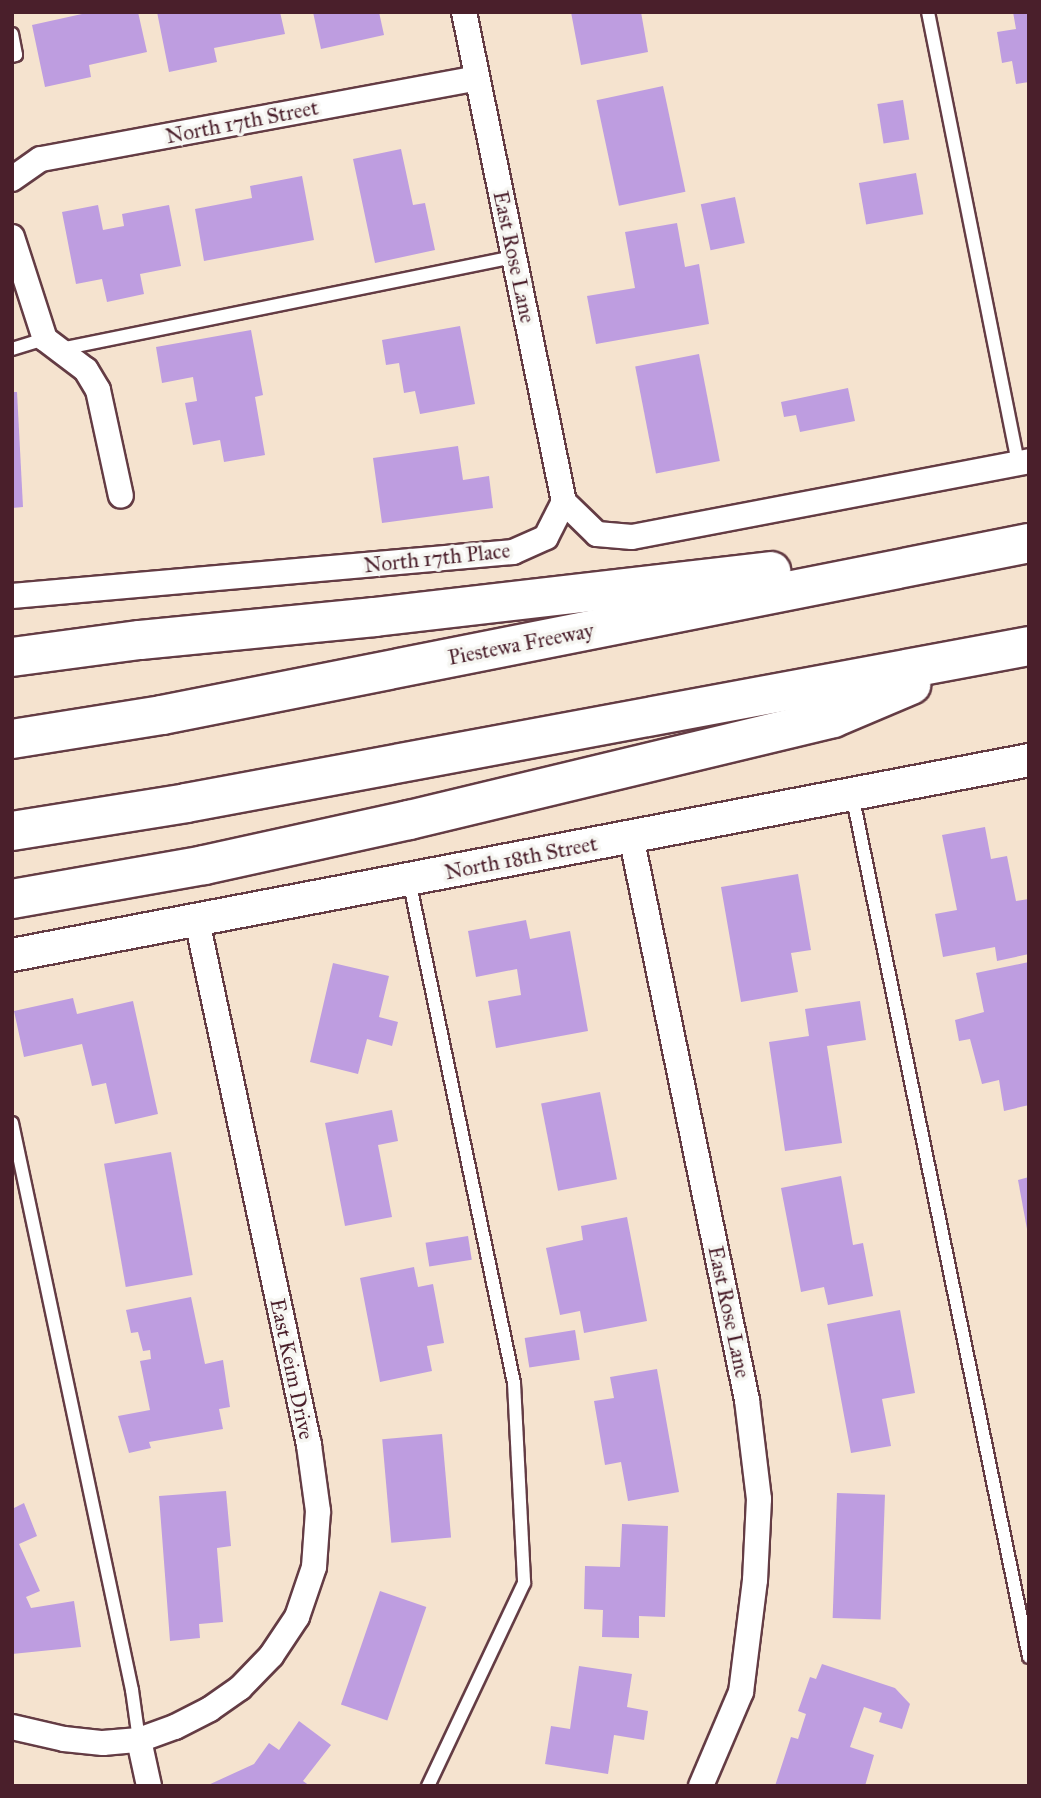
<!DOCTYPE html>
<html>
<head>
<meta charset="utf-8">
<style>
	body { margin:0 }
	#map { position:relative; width:1041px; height:1798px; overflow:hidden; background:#f5e3cf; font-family:"IM FELL Great Primer",serif }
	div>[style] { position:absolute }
	.building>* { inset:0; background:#be9de0; transform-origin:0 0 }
	.roads { filter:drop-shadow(2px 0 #643c44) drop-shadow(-2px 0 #643c44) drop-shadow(0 2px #643c44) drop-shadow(0 -2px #643c44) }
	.service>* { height:12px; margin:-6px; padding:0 6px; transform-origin:6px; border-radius:6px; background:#fff }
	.minor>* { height:24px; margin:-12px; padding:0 12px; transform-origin:12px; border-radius:12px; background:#fff }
	.tertiary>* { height:32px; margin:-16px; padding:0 16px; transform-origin:16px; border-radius:16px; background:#fff }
	.motorway>* { height:38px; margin:-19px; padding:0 19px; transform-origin:19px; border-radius:19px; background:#fff }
	span { translate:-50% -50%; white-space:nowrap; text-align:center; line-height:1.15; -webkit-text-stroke:7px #f6f6f2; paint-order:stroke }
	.street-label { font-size:21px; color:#4a1f2b }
	.frame { position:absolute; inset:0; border:14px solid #4a1f2b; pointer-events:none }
</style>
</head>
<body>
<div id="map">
	<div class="building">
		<i style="clip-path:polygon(91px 12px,138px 12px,147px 52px,89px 65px,91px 77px,45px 87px,32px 25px)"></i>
		<i style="clip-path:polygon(157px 12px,280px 12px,285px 34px,214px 48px,217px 62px,169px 72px)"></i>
		<i style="clip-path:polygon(313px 12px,379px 12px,384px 35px,321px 49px)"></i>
		<i style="clip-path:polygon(571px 12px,641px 12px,648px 52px,581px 65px)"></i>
		<i style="clip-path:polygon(1013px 12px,1029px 12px,1029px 82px,1016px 84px,1012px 61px,1002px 63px,997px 32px,1016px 29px)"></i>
		<i style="left:663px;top:86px;width:108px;height:68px;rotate:78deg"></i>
		<i style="left:903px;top:100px;width:40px;height:26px;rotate:81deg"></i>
		<i style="clip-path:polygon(401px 149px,413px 205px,425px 203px,435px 250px,375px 263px,353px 159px)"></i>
		<i style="left:916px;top:173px;width:42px;height:58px;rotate:80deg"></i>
		<i style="clip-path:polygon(302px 176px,314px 240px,204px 261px,195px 209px,252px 198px,250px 186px)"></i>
		<i style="left:735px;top:197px;width:47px;height:35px;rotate:78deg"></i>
		<i style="clip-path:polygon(98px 205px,103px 230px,124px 226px,122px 214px,169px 205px,181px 266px,140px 274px,144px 294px,107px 302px,102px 279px,76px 284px,62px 212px)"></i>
		<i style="clip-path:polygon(677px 223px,685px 267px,699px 264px,709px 324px,596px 344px,587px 296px,635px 288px,625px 232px)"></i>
		<i style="clip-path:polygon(460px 326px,475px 404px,420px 414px,415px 391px,404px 393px,399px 363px,386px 365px,382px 340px)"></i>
		<i style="clip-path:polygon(251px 330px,263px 395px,255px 397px,265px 455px,224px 462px,220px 440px,193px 445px,185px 403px,197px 401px,193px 377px,162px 383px,156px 347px)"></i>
		<i style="left:699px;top:354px;width:109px;height:65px;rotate:79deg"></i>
		<i style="clip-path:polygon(848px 388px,855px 421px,800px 432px,796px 415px,784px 417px,781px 402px)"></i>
		<i style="clip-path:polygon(12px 392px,17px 392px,23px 507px,12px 508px)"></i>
		<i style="clip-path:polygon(458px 446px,463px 480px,489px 476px,493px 508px,382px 523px,373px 458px)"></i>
		<i style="clip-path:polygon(985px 827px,991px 859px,1007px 856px,1016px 901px,1029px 899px,1029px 954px,997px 961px,995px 947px,943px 957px,935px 914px,957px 910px,942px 835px)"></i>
		<i style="clip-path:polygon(798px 874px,811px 950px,791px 953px,798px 992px,741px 1002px,721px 887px)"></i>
		<i style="clip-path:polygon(526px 920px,530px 939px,570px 931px,588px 1031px,496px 1048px,488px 1001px,521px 995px,517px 969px,476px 977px,468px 931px)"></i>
		<i style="clip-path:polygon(1029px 962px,1029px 1105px,1004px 1111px,999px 1080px,982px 1084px,970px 1039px,959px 1041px,955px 1020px,984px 1012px,976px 973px)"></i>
		<i style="clip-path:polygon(333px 963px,389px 976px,379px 1017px,398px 1022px,392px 1046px,367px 1039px,358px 1074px,310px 1062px)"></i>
		<i style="clip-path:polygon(73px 998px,77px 1014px,133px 1001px,158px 1114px,115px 1124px,106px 1083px,92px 1086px,82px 1044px,24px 1057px,14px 1011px)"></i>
		<i style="clip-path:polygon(860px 1001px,866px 1040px,827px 1046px,842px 1143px,785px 1151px,769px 1042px,809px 1036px,805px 1009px)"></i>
		<i style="left:600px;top:1092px;width:89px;height:60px;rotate:79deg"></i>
		<i style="clip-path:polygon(392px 1110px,398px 1141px,378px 1145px,392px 1217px,345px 1226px,325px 1123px)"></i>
		<i style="left:171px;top:1152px;width:125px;height:68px;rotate:80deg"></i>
		<i style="clip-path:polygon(841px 1176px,853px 1245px,863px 1243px,873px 1296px,828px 1305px,824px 1287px,801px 1292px,781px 1188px)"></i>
		<i style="clip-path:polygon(1029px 1177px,1029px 1229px,1027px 1229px,1018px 1180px)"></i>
		<i style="clip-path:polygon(627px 1217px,647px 1321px,584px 1333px,580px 1311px,560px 1315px,546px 1248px,583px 1240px,581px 1226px)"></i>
		<i style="left:468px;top:1236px;width:24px;height:43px;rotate:81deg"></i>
		<i style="clip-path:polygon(414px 1267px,418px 1287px,433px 1284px,444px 1343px,427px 1346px,432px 1371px,380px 1382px,360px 1278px)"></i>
		<i style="clip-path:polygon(191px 1297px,205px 1364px,223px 1360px,230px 1407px,219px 1409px,223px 1429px,149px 1442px,151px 1448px,129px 1453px,118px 1416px,150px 1410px,140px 1361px,151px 1359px,150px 1350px,143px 1351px,138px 1332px,131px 1333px,126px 1310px)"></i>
		<i style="clip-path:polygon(900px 1310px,915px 1393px,882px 1399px,891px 1446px,851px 1453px,827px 1324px)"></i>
		<i style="left:575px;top:1330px;width:30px;height:51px;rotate:81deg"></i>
		<i style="clip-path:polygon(657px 1369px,679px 1492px,628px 1501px,621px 1462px,605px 1465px,594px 1401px,614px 1398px,610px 1377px)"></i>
		<i style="left:442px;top:1434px;width:104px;height:60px;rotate:85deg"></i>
		<i style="clip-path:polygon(226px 1491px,231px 1546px,217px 1548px,223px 1622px,199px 1624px,200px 1638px,170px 1641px,159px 1496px)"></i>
		<i style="left:837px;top:1493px;width:48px;height:125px;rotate:2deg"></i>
		<i style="clip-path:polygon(24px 1503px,37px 1536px,19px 1544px,40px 1591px,26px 1597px,31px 1608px,74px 1601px,81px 1647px,12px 1654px,12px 1509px)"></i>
		<i style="clip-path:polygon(622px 1524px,668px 1526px,665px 1617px,639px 1616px,639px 1638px,602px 1637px,603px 1610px,584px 1609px,585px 1566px,620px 1567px)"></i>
		<i style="left:380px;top:1591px;width:49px;height:120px;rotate:19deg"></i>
		<i style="clip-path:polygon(822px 1664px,895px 1688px,910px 1704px,902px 1729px,879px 1722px,882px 1713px,864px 1707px,850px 1747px,874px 1755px,865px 1786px,775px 1786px,791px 1737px,798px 1739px,806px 1714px,798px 1711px,810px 1677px,816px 1679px)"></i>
		<i style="clip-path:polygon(579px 1666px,632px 1674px,627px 1707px,648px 1711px,644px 1740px,614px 1735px,608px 1774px,545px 1764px,551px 1726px,570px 1729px)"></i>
		<i style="clip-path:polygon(299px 1721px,331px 1745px,303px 1781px,310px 1786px,206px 1786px,254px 1764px,269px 1743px,279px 1750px)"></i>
	</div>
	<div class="roads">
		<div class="service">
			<i style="left:928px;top:12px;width:460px;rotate:78.7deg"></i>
			<i style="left:12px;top:34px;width:21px;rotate:79deg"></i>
			<i style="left:16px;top:55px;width:4px;rotate:166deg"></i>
			<i style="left:12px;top:349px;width:34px;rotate:-17deg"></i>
			<i style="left:61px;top:349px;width:462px;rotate:-11.5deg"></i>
			<i style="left:852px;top:794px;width:881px;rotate:78.41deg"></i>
			<i style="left:409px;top:880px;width:514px;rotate:78.21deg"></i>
			<i style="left:514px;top:1383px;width:200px;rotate:87.1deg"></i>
			<i style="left:524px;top:1583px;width:225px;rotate:115.3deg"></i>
			<i style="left:12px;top:1123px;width:580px;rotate:78.05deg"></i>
			<i style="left:132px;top:1690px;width:50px;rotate:82deg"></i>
		</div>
		<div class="minor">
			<i style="left:464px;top:12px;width:500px;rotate:78.47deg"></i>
			<i style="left:12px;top:179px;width:35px;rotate:-35deg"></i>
			<i style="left:41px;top:159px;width:443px;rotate:-10.5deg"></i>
			<i style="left:12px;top:237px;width:107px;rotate:72.1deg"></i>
			<i style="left:45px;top:339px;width:51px;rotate:37.1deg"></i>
			<i style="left:86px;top:370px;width:23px;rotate:59deg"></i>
			<i style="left:98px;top:390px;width:108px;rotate:77.8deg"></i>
			<i style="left:564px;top:502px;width:46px;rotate:44.1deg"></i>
			<i style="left:597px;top:534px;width:35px;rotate:5deg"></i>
			<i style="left:632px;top:537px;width:404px;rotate:-10.8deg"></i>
			<i style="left:12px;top:596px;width:503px;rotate:-5.02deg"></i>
			<i style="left:513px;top:552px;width:36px;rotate:-24deg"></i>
			<i style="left:546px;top:537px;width:39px;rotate:-63deg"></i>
			<i style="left:631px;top:836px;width:576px;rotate:78.38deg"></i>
			<i style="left:747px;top:1400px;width:100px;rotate:83.1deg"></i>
			<i style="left:759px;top:1499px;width:81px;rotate:92.8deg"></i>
			<i style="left:755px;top:1580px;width:113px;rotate:97.1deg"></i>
			<i style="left:741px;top:1692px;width:102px;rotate:113.1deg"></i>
			<i style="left:12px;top:1727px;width:53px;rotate:13deg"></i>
			<i style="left:64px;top:1739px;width:39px;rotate:6deg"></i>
			<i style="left:103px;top:1743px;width:36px;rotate:-5deg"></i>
			<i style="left:139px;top:1740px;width:38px;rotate:-20deg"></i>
			<i style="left:175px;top:1727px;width:39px;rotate:-27deg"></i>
			<i style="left:210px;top:1709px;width:37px;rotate:-35deg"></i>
			<i style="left:240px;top:1688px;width:45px;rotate:-45.9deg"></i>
			<i style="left:271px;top:1656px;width:47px;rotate:-56.3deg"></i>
			<i style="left:297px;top:1617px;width:53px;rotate:-71.2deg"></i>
			<i style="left:314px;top:1567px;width:56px;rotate:-85.9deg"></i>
			<i style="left:318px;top:1511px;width:67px;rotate:-97.8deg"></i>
			<i style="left:309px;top:1445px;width:536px;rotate:-102.06deg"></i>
			<i style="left:139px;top:1740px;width:47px;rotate:77.7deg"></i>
		</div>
		<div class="tertiary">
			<i style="left:12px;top:955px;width:1036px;rotate:-10.85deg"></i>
		</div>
		<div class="motorway">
			<i style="left:12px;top:657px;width:129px;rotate:-7.6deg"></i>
			<i style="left:140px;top:640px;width:236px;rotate:-5.6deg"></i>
			<i style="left:375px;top:617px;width:399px;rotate:-6.6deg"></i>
			<i style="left:12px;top:739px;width:152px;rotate:-9.1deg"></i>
			<i style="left:162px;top:715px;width:884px;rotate:-11.22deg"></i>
			<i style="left:12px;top:831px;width:176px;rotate:-9.1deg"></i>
			<i style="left:186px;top:803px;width:857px;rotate:-10.55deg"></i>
			<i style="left:12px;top:899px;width:195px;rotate:-10deg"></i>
			<i style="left:204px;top:865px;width:210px;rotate:-12.4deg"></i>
			<i style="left:409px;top:820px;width:436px;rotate:-13.5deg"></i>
			<i style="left:833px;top:718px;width:85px;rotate:-22.9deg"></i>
		</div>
	</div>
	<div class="street-label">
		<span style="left:242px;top:122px;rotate:-11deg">North 17th Street</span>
		<span style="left:514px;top:257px;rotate:78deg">East Rose Lane</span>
		<span style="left:437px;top:558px;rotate:-6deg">North 17th Place</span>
		<span style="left:521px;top:644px;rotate:-11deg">Piestewa Freeway</span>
		<span style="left:521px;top:858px;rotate:-11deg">North 18th Street</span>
		<span style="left:729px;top:1312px;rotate:78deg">East Rose Lane</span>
		<span style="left:292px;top:1369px;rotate:78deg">East Keim Drive</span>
	</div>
	<div class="frame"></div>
</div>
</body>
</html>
